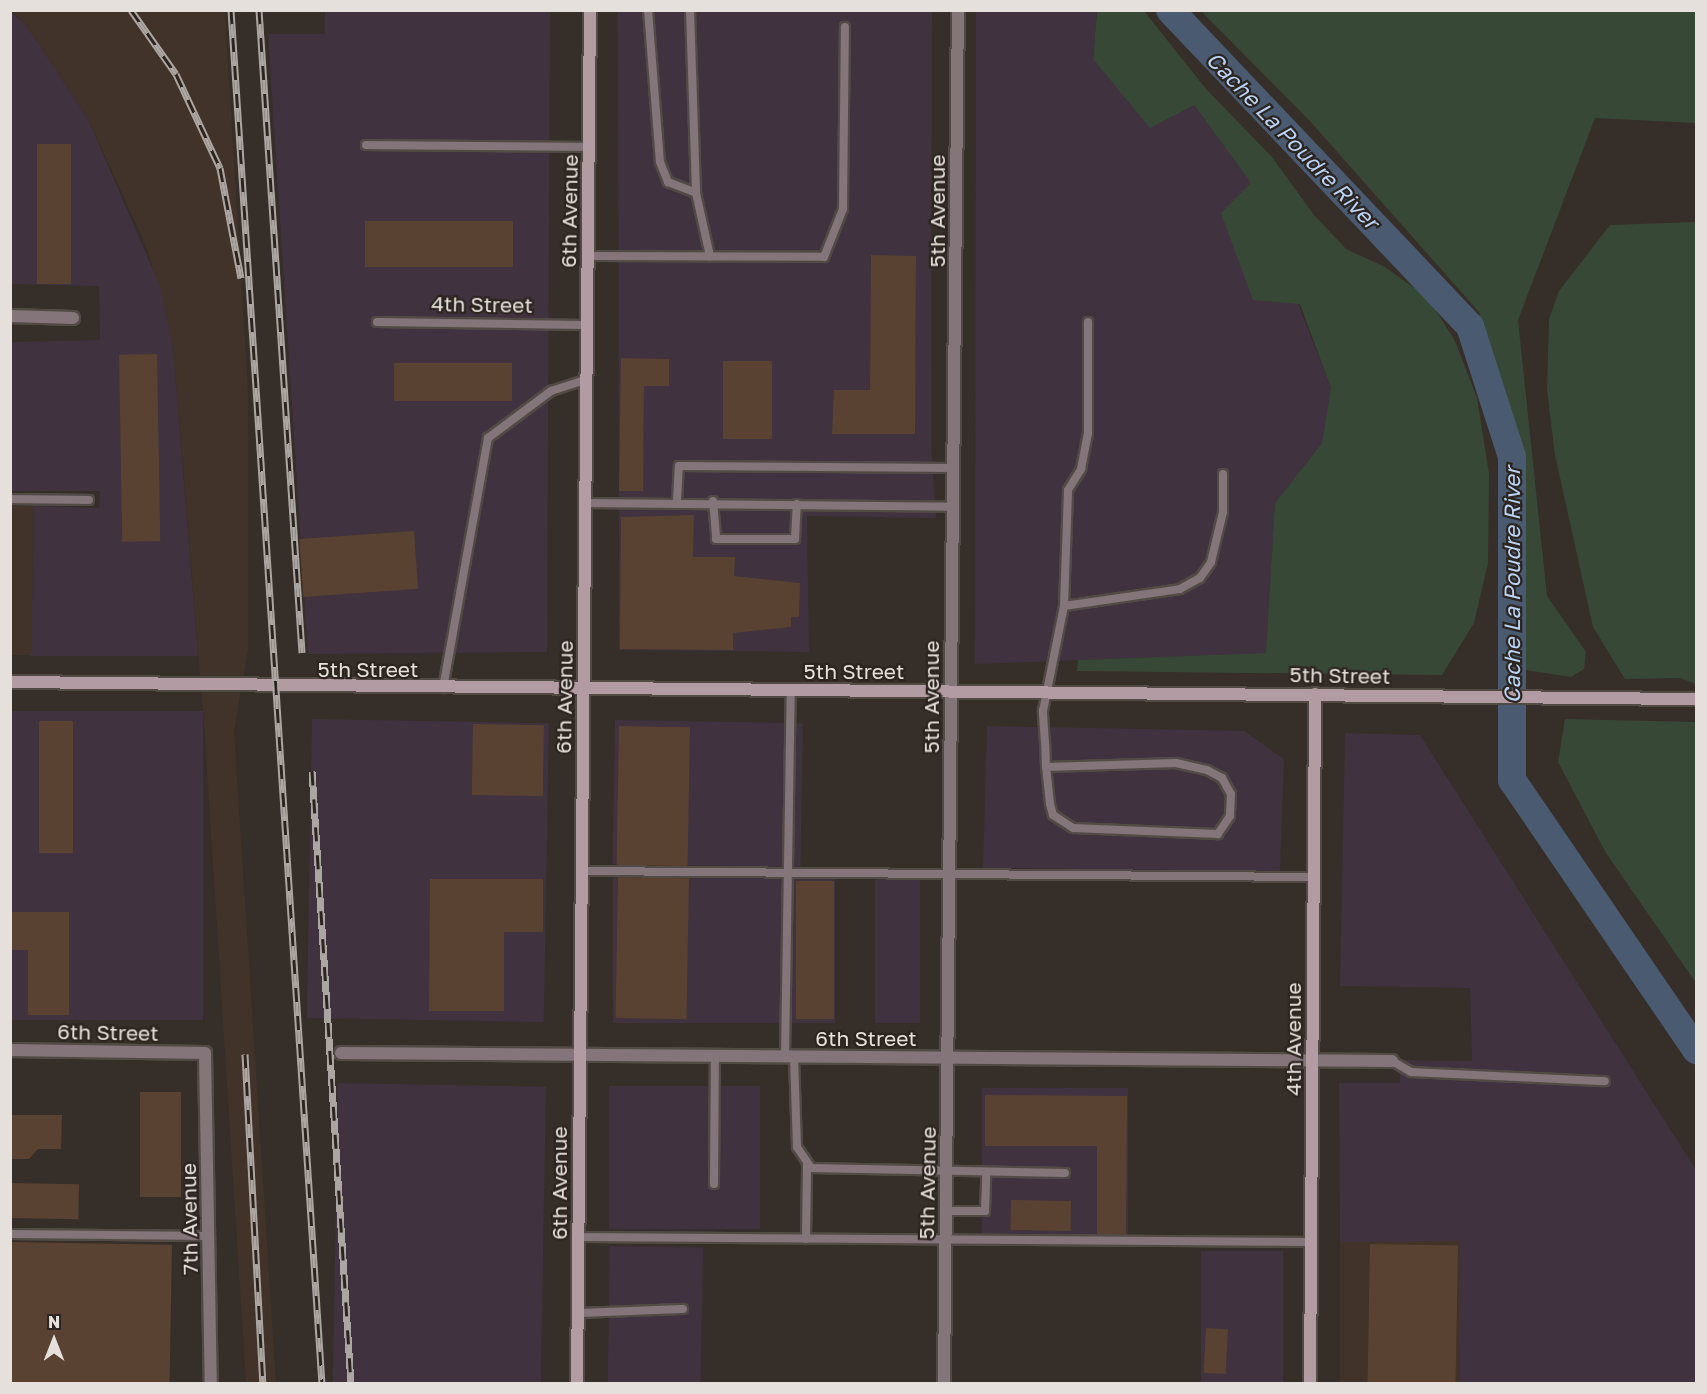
<!DOCTYPE html>
<html>
<head>
<meta charset="utf-8">
<style>
	body { margin:0 }
	#map { position:relative; width:1707px; height:1394px; overflow:hidden; background:#362e28; font-family:"Golos Text",sans-serif }
	div>[style] { position:absolute }
	.built>* { inset:0; background:#413329; transform-origin:0 0 }
	.industrial>* { inset:0; background:#40323f; transform-origin:0 0 }
	.green>* { inset:0; background:#384837 }
	.river>* { height:28px; margin:-14px; padding:0 14px; transform-origin:14px; border-radius:14px; background:#4a5b71 }
	.building>* { inset:0; background:#594231; transform-origin:0 0 }
	.roads { filter:drop-shadow(2px 0 #524a45) drop-shadow(-2px 0 #524a45) drop-shadow(0 2px #524a45) drop-shadow(0 -2px #524a45) }
	.lane>* { height:8px; margin:-4px; padding:0 4px; transform-origin:4px; border-radius:4px; background:#83757a }
	.street>* { height:12px; margin:-6px; padding:0 6px; transform-origin:6px; border-radius:6px; background:#83757a }
	.secondary>* { height:12px; margin:-6px; padding:0 6px; transform-origin:6px; border-radius:6px; background:#b29ba3 }
	.rail>* { height:7px; margin-top:-3.5px; transform-origin:0; background:repeating-linear-gradient(90deg,#2c241e 0 14px,#aca6a2 0 28px); box-sizing:border-box; border-block:2px solid #aca6a2 }
	span { translate:-50% -50%; white-space:nowrap; text-align:center; line-height:1.15; -webkit-text-stroke:4.5px #2c241e; paint-order:stroke }
	.street-label { font-size:21px; color:#e6e0dd }
	.water-label { font-size:22px; color:#b9d4f7; font-style:italic }
	.frame { position:absolute; inset:0; border:12px solid #e6e0dd; pointer-events:none }
	.north { position:absolute; left:24px; top:1310px; width:60px; height:60px; -webkit-text-stroke:4px #2c241e; paint-order:stroke; rotate:0deg; font-size:16px; font-weight:700; line-height:24px; text-align:center; color:#e6e0dd }
	.north::after { content:''; display:block; margin:auto; width:21px; height:27px; background:#e6e0dd; clip-path:polygon(50% 0,100% 100%,50% 72%,0 100%) }
</style>
</head>
<body>
<div id="map">
	<div class="built">
		<i style="clip-path:polygon(11px 11px,225px 11px,248px 392px,248px 650px,234px 731px,276px 1383px,246px 1383px,204px 723px,173px 347px,148px 250px,88px 119px,26px 25px)"></i>
		<i style="left:11px;top:506px;width:23px;height:149px"></i>
		<i style="left:1460px;top:1241px;width:142px;height:120px;rotate:90deg"></i>
	</div>
	<div class="industrial">
		<i style="clip-path:polygon(10px 11px,26px 25px,88px 119px,160px 286px,173px 347px,198px 656px,31px 656px,34px 506px,99px 508px,100px 491px,11px 491px,11px 342px,100px 340px,99px 286px,11px 284px)"></i>
		<i style="clip-path:polygon(325px 11px,550px 11px,547px 652px,308px 654px,268px 34px,325px 34px)"></i>
		<i style="clip-path:polygon(618px 11px,932px 11px,931px 445px,936px 518px,807px 516px,809px 652px,619px 650px)"></i>
		<i style="clip-path:polygon(976px 11px,1097px 11px,1093px 59px,1150px 127px,1194px 105px,1251px 183px,1331px 388px,1325px 439px,1275px 503px,1267px 653px,975px 664px)"></i>
		<i style="left:11px;top:711px;width:192px;height:309px"></i>
		<i style="left:312px;top:719px;width:237px;height:299px;rotate:1deg"></i>
		<i style="left:615px;top:720px;width:188px;height:144px;rotate:1deg"></i>
		<i style="clip-path:polygon(987px 726px,1244px 731px,1284px 759px,1280px 871px,983px 868px)"></i>
		<i style="clip-path:polygon(1345px 733px,1420px 735px,1696px 1170px,1696px 1383px,1460px 1383px,1460px 1241px,1340px 1242px,1339px 1083px,1400px 1083px,1400px 1060px,1472px 1061px,1470px 988px,1340px 986px)"></i>
		<i style="left:613px;top:877px;width:222px;height:146px"></i>
		<i style="left:920px;top:877px;width:146px;height:45px;rotate:90deg"></i>
		<i style="left:338px;top:1083px;width:208px;height:301px;rotate:1deg"></i>
		<i style="left:760px;top:1086px;width:143px;height:151px;rotate:90deg"></i>
		<i style="left:1128px;top:1088px;width:148px;height:146px;rotate:90deg"></i>
		<i style="left:610px;top:1246px;width:93px;height:137px;rotate:1deg"></i>
		<i style="left:1201px;top:1251px;width:82px;height:133px"></i>
	</div>
	<div class="green">
		<i style="clip-path:polygon(1097px 11px,1144px 11px,1206px 89px,1272px 157px,1314px 215px,1346px 249px,1385px 267px,1428px 298px,1455px 341px,1477px 398px,1489px 474px,1488px 563px,1474px 623px,1442px 675px,1077px 671px,1078px 660px,1266px 653px,1275px 503px,1322px 443px,1331px 388px,1300px 304px,1253px 300px,1221px 213px,1251px 183px,1194px 105px,1150px 128px,1093px 59px)"></i>
		<i style="clip-path:polygon(1201px 11px,1696px 11px,1696px 123px,1595px 118px,1518px 320px,1547px 596px,1586px 652px,1584px 669px,1571px 677px,1519px 669px,1522px 592px,1516px 440px,1479px 312px,1309px 120px)"></i>
		<i style="clip-path:polygon(1696px 222px,1696px 684px,1680px 678px,1625px 679px,1593px 627px,1555px 455px,1547px 390px,1549px 319px,1559px 291px,1610px 225px)"></i>
		<i style="clip-path:polygon(1565px 719px,1696px 722px,1696px 983px,1606px 853px,1558px 762px)"></i>
	</div>
	<div class="river">
		<i style="left:1170px;top:10px;width:436px;rotate:46.5deg"></i>
		<i style="left:1470px;top:326px;width:138px;rotate:72.2deg"></i>
		<i style="left:1512px;top:457px;width:323px;rotate:90deg"></i>
		<i style="left:1512px;top:780px;width:327px;rotate:55.7deg"></i>
	</div>
	<div class="building">
		<i style="left:37px;top:144px;width:34px;height:140px"></i>
		<i style="left:365px;top:221px;width:148px;height:46px"></i>
		<i style="clip-path:polygon(871px 255px,916px 256px,915px 434px,832px 434px,834px 390px,870px 390px)"></i>
		<i style="left:157px;top:354px;width:187px;height:38px;rotate:89deg"></i>
		<i style="clip-path:polygon(621px 358px,669px 359px,669px 386px,644px 386px,643px 491px,619px 491px)"></i>
		<i style="left:723px;top:361px;width:49px;height:78px"></i>
		<i style="left:394px;top:363px;width:118px;height:38px"></i>
		<i style="clip-path:polygon(694px 515px,693px 557px,735px 557px,734px 576px,800px 583px,799px 617px,791px 617px,791px 627px,733px 633px,733px 650px,620px 649px,621px 517px)"></i>
		<i style="left:414px;top:531px;width:58px;height:115px;rotate:86deg"></i>
		<i style="left:39px;top:721px;width:34px;height:132px"></i>
		<i style="left:473px;top:724px;width:71px;height:71px;rotate:1deg"></i>
		<i style="left:619px;top:726px;width:71px;height:139px;rotate:1deg"></i>
		<i style="left:618px;top:877px;width:71px;height:141px;rotate:1deg"></i>
		<i style="clip-path:polygon(430px 879px,543px 879px,543px 932px,504px 932px,504px 1011px,429px 1011px)"></i>
		<i style="left:796px;top:881px;width:38px;height:138px"></i>
		<i style="clip-path:polygon(10px 912px,69px 912px,69px 1015px,28px 1015px,28px 950px,10px 950px)"></i>
		<i style="left:140px;top:1092px;width:41px;height:105px"></i>
		<i style="clip-path:polygon(985px 1095px,1127px 1096px,1126px 1235px,1097px 1235px,1097px 1146px,985px 1146px)"></i>
		<i style="clip-path:polygon(10px 1115px,62px 1115px,61px 1149px,38px 1149px,29px 1159px,10px 1159px)"></i>
		<i style="left:10px;top:1183px;width:69px;height:35px;rotate:1deg"></i>
		<i style="left:1011px;top:1200px;width:60px;height:30px;rotate:1deg"></i>
		<i style="left:10px;top:1242px;width:162px;height:140px;rotate:1deg"></i>
		<i style="left:1370px;top:1244px;width:88px;height:139px;rotate:1deg"></i>
		<i style="left:1206px;top:1328px;width:22px;height:45px;rotate:3deg"></i>
	</div>
	<div class="roads">
		<div class="lane">
			<i style="left:648px;top:10px;width:152px;rotate:85.5deg"></i>
			<i style="left:660px;top:162px;width:22px;rotate:68deg"></i>
			<i style="left:668px;top:182px;width:30px;rotate:21deg"></i>
			<i style="left:690px;top:10px;width:183px;rotate:88.1deg"></i>
			<i style="left:696px;top:193px;width:65px;rotate:77.5deg"></i>
			<i style="left:366px;top:145px;width:223px;rotate:0.5deg"></i>
			<i style="left:588px;top:256px;width:236px;rotate:0.2deg"></i>
			<i style="left:824px;top:257px;width:52px;rotate:-68.4deg"></i>
			<i style="left:843px;top:209px;width:182px;rotate:-89.4deg"></i>
			<i style="left:377px;top:322px;width:210px;rotate:0.8deg"></i>
			<i style="left:10px;top:499px;width:79px;rotate:0.7deg"></i>
			<i style="left:677px;top:501px;width:35px;rotate:-87deg"></i>
			<i style="left:679px;top:466px;width:275px;rotate:0.4deg"></i>
			<i style="left:713px;top:501px;width:38px;rotate:85deg"></i>
			<i style="left:716px;top:539px;width:79px"></i>
			<i style="left:795px;top:539px;width:35px;rotate:-87deg"></i>
			<i style="left:586px;top:503px;width:367px;rotate:0.6deg"></i>
			<i style="left:1064px;top:606px;width:117px;rotate:-8.3deg"></i>
			<i style="left:1180px;top:589px;width:23px;rotate:-29deg"></i>
			<i style="left:1200px;top:578px;width:19px;rotate:-55deg"></i>
			<i style="left:1211px;top:562px;width:51px;rotate:-76.5deg"></i>
			<i style="left:1223px;top:512px;width:38px;rotate:-90deg"></i>
			<i style="left:443px;top:688px;width:254px;rotate:-79.8deg"></i>
			<i style="left:488px;top:438px;width:79px;rotate:-36.7deg"></i>
			<i style="left:551px;top:391px;width:38px;rotate:-18deg"></i>
			<i style="left:1046px;top:767px;width:130px;rotate:-1.8deg"></i>
			<i style="left:1176px;top:763px;width:32px;rotate:13deg"></i>
			<i style="left:1207px;top:770px;width:17px;rotate:28deg"></i>
			<i style="left:1222px;top:778px;width:18px;rotate:61deg"></i>
			<i style="left:1231px;top:794px;width:22px;rotate:93deg"></i>
			<i style="left:1230px;top:816px;width:22px;rotate:124deg"></i>
			<i style="left:1218px;top:834px;width:145px;rotate:-177.6deg"></i>
			<i style="left:1073px;top:828px;width:24px;rotate:-147deg"></i>
			<i style="left:1053px;top:815px;width:11px;rotate:-105deg"></i>
			<i style="left:1050px;top:804px;width:37px;rotate:-96deg"></i>
			<i style="left:1046px;top:767px;width:24px;rotate:-92deg"></i>
			<i style="left:1045px;top:743px;width:32px;rotate:-94deg"></i>
			<i style="left:1043px;top:711px;width:107px;rotate:-78.7deg"></i>
			<i style="left:1064px;top:606px;width:116px;rotate:-88deg"></i>
			<i style="left:1068px;top:490px;width:25px;rotate:-58deg"></i>
			<i style="left:1081px;top:469px;width:36px;rotate:-79deg"></i>
			<i style="left:1088px;top:434px;width:112px;rotate:-90deg"></i>
			<i style="left:582px;top:871px;width:731px;rotate:0.47deg"></i>
			<i style="left:785px;top:1056px;width:365px;rotate:-89.1deg"></i>
			<i style="left:794px;top:1057px;width:90px;rotate:88.1deg"></i>
			<i style="left:797px;top:1147px;width:25px;rotate:56deg"></i>
			<i style="left:811px;top:1168px;width:254px;rotate:1.1deg"></i>
			<i style="left:1392px;top:1061px;width:22px;rotate:30deg"></i>
			<i style="left:1411px;top:1072px;width:194px;rotate:2.7deg"></i>
			<i style="left:714px;top:1184px;width:128px;rotate:-89.6deg"></i>
			<i style="left:946px;top:1211px;width:39px"></i>
			<i style="left:985px;top:1211px;width:38px;rotate:-88deg"></i>
			<i style="left:10px;top:1234px;width:198px;rotate:0.6deg"></i>
			<i style="left:579px;top:1237px;width:732px;rotate:0.39deg"></i>
			<i style="left:806px;top:1239px;width:75px;rotate:-89.2deg"></i>
			<i style="left:578px;top:1313px;width:105px;rotate:-2.2deg"></i>
		</div>
		<div class="street">
			<i style="left:10px;top:316px;width:63px;rotate:1.8deg"></i>
			<i style="left:10px;top:1050px;width:195px;rotate:0.9deg"></i>
			<i style="left:205px;top:1053px;width:331px;rotate:89deg"></i>
			<i style="left:341px;top:1053px;width:1051px;rotate:0.44deg"></i>
			<i style="left:944px;top:1384px;width:1374px;rotate:-89.42deg"></i>
		</div>
		<div class="secondary">
			<i style="left:10px;top:682px;width:1686px;rotate:0.58deg"></i>
			<i style="left:577px;top:1384px;width:1374px;rotate:-89.46deg"></i>
			<i style="left:1310px;top:1384px;width:690px;rotate:-89.58deg"></i>
		</div>
	</div>
	<div class="rail">
		<i style="left:131px;top:10px;width:78px;rotate:54.9deg"></i>
		<i style="left:176px;top:74px;width:104px;rotate:64.9deg"></i>
		<i style="left:220px;top:168px;width:112px;rotate:79.2deg"></i>
		<i style="left:231px;top:10px;width:1377px;rotate:86.21deg"></i>
		<i style="left:259px;top:10px;width:644px;rotate:86.17deg"></i>
		<i style="left:312px;top:771px;width:614px;rotate:86.36deg"></i>
		<i style="left:245px;top:1054px;width:330px;rotate:86.9deg"></i>
	</div>
	<div class="street-label">
		<span style="left:569px;top:211px;rotate:-89deg">6th Avenue</span>
		<span style="left:937px;top:211px;rotate:-90deg">5th Avenue</span>
		<span style="left:482px;top:304px;rotate:1deg">4th Street</span>
		<span style="left:368px;top:669px">5th Street</span>
		<span style="left:854px;top:671px">5th Street</span>
		<span style="left:1340px;top:675px;rotate:1deg">5th Street</span>
		<span style="left:564px;top:697px;rotate:-89deg">6th Avenue</span>
		<span style="left:931px;top:697px;rotate:-90deg">5th Avenue</span>
		<span style="left:108px;top:1032px;rotate:1deg">6th Street</span>
		<span style="left:866px;top:1038px">6th Street</span>
		<span style="left:1293px;top:1039px;rotate:-90deg">4th Avenue</span>
		<span style="left:559px;top:1183px;rotate:-90deg">6th Avenue</span>
		<span style="left:927px;top:1183px;rotate:-89deg">5th Avenue</span>
		<span style="left:189px;top:1219px;rotate:-91deg">7th Avenue</span>
	</div>
	<div class="water-label">
		<span style="left:1293px;top:140px;rotate:46deg">Cache La Poudre River</span>
		<span style="left:1512px;top:585px;rotate:-90deg">Cache La Poudre River</span>
	</div>
	<div class="frame"></div>
	<div class="north">N</div>
</div>
</body>
</html>
